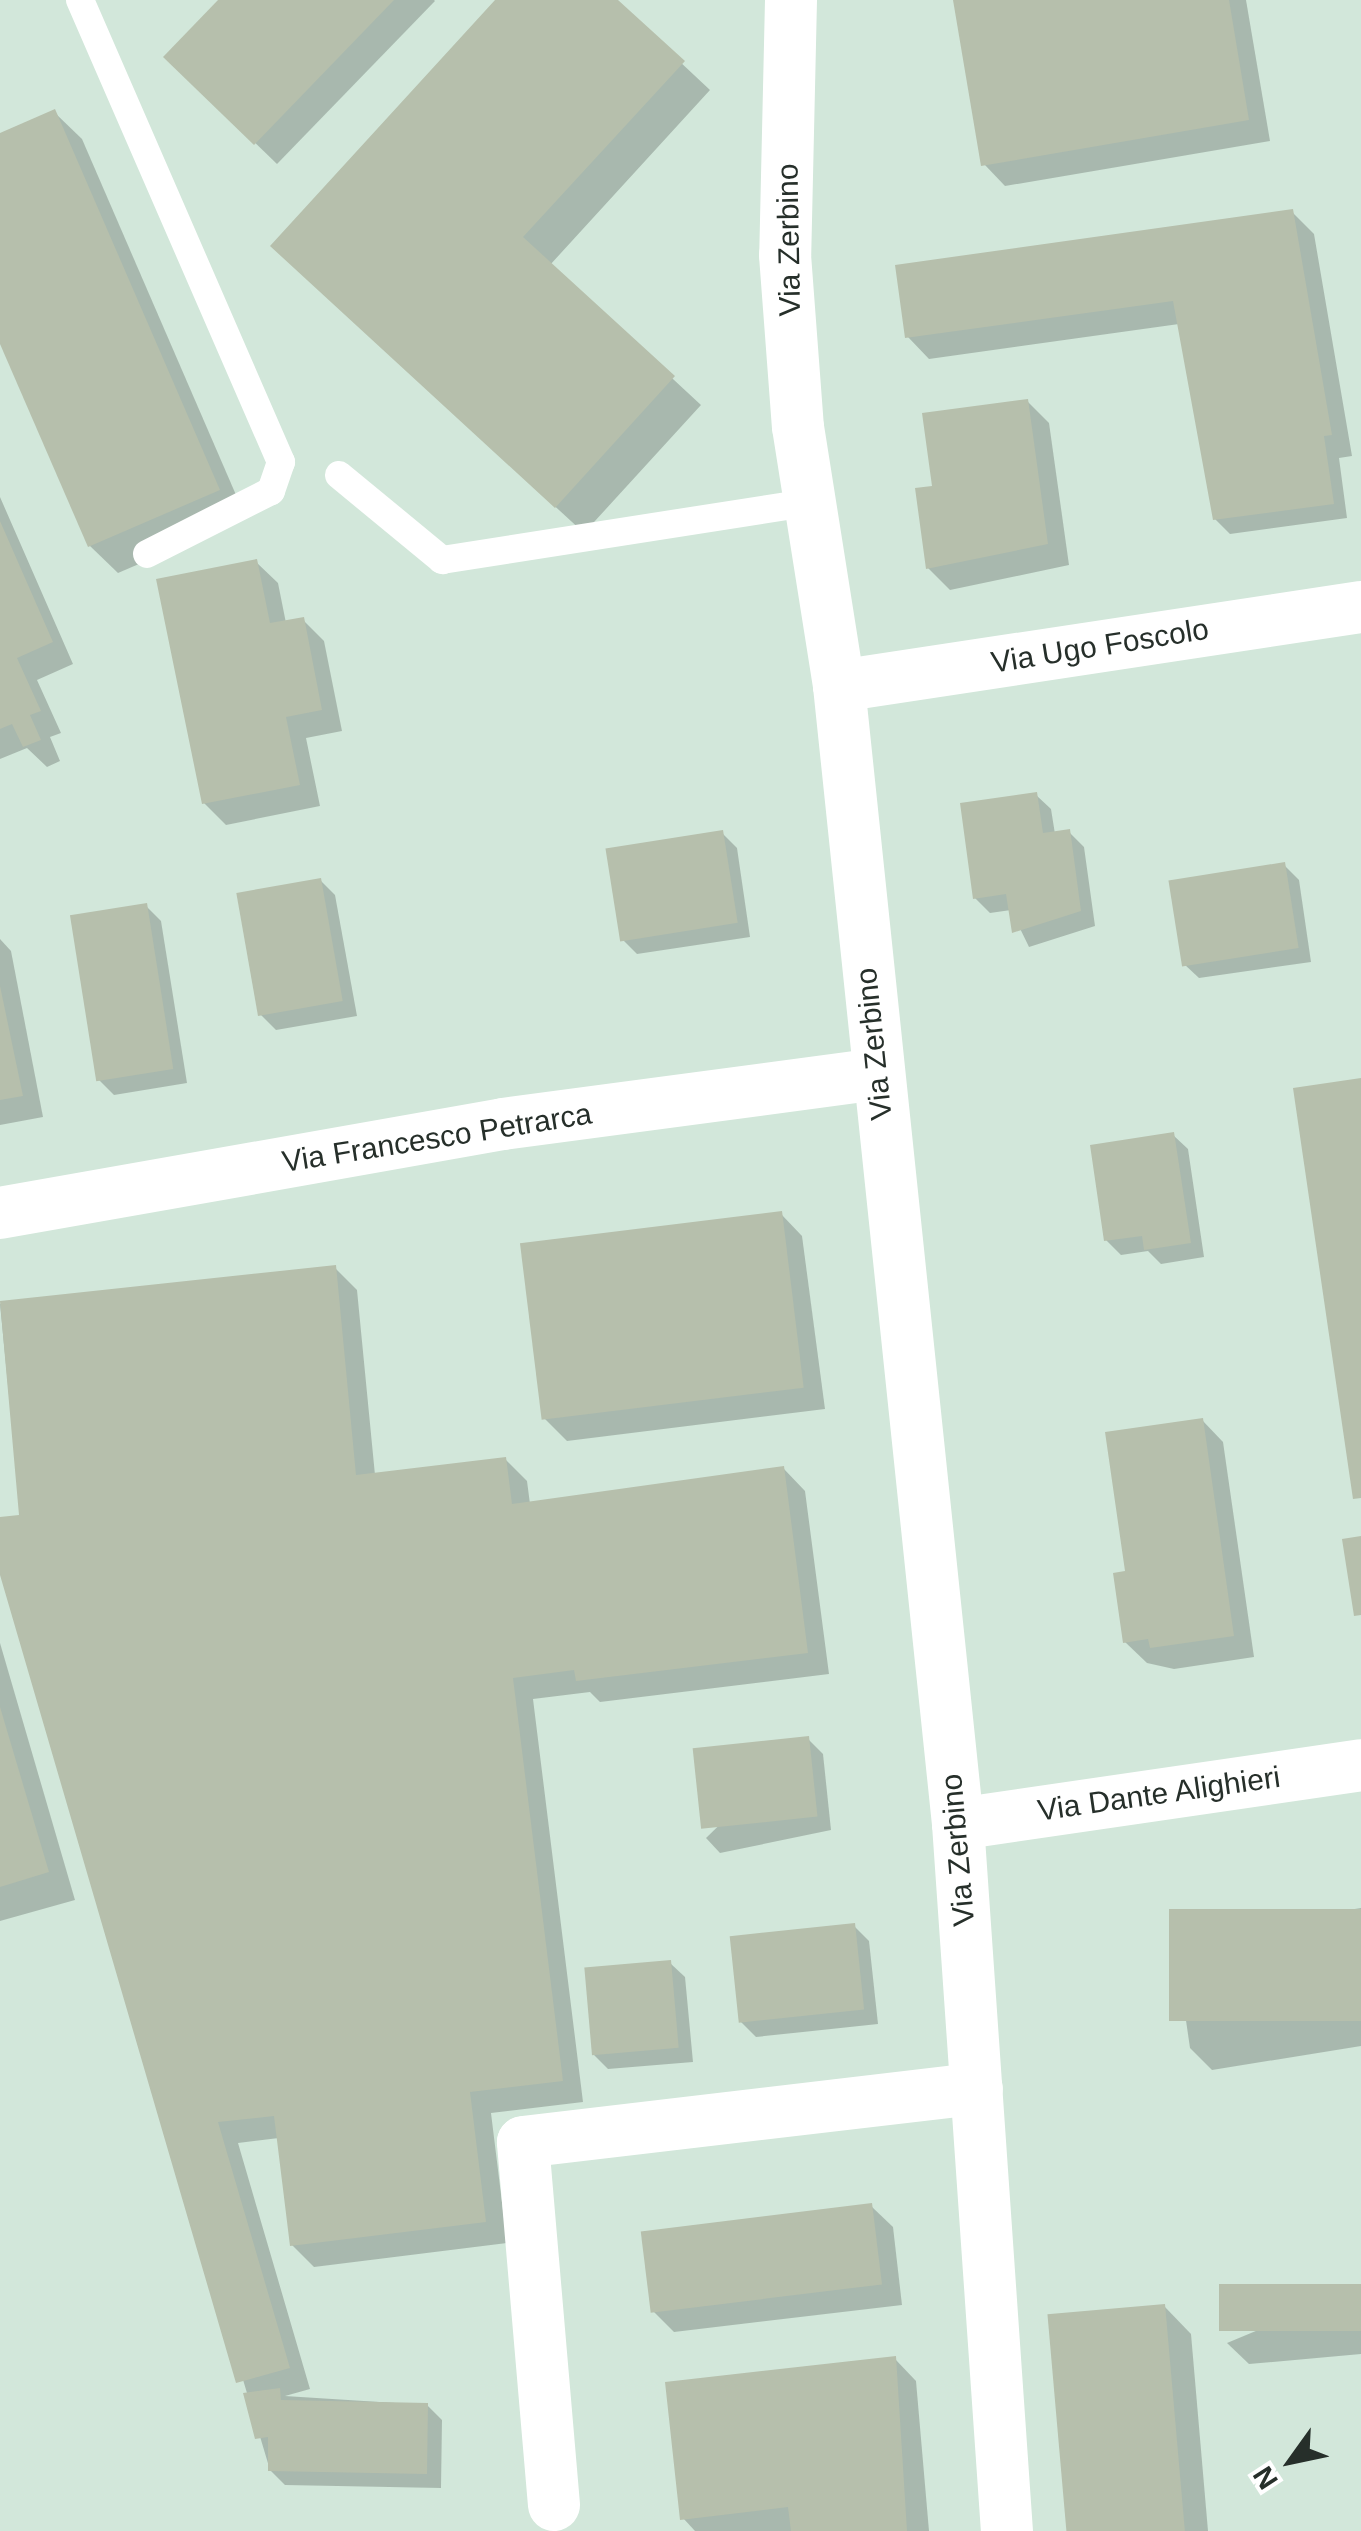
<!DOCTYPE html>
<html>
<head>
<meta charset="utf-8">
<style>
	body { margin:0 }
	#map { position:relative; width:1361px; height:2531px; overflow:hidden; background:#d2e7da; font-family:Arial,sans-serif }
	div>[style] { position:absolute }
	.shadow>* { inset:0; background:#0003 }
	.building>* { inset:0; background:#b6bfac; transform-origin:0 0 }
	.service>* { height:28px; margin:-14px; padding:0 14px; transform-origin:14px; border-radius:14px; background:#fff }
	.minor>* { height:52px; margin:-26px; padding:0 26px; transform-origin:26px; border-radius:26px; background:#fff }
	span { translate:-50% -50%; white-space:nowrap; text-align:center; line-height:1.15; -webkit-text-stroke:8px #fff; paint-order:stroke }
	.street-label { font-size:30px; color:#262f2a }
	.north { position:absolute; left:1241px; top:2411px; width:100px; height:100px; -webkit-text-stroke:8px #fff; paint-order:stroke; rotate:237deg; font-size:28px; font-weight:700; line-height:40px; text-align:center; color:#262f2a }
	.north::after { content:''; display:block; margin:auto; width:35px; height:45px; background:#262f2a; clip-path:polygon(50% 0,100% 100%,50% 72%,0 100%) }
</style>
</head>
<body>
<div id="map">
	<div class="shadow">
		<i style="clip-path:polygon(222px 0,434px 0,435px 1px,277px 164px,166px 57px)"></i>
		<i style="clip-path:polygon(499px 0,614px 0,710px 90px,550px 265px,701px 405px,584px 533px,301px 273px)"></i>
		<i style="clip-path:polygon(955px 0,1246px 0,1270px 141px,1005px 186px,984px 164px)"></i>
		<i style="clip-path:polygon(54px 112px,82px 139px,246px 518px,118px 573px,90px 546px,0 338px,0 136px)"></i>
		<i style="clip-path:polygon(1292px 212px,1314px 234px,1352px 456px,1339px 458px,1347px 518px,1230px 534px,1215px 519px,1179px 324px,929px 359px,908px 337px)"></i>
		<i style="clip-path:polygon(1027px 401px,1049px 423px,1069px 565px,950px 590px,928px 568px)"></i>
		<i style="clip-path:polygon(0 497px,73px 664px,37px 680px,61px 733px,50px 737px,60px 761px,47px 767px,27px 748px,0 759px)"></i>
		<i style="clip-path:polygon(256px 562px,278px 583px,286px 623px,303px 620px,324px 641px,342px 731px,306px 738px,320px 806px,226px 825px,204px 803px)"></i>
		<i style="clip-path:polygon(1036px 795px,1051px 809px,1055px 834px,1069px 832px,1084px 847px,1095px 926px,1029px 947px,1011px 910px,990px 913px,975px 898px)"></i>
		<i style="clip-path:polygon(722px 833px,737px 848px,750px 937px,637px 954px,622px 939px)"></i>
		<i style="clip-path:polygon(1284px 865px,1299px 880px,1311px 962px,1199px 978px,1184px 964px)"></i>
		<i style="clip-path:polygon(320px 880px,335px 895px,357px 1016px,276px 1030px,261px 1015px)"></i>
		<i style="clip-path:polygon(146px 906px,161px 921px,187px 1083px,114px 1095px,99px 1080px)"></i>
		<i style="clip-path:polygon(0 939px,11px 951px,43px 1117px,0 1125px)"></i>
		<i style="clip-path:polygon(1173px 1135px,1188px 1149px,1204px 1257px,1161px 1264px,1148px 1251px,1121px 1255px,1106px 1240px)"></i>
		<i style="clip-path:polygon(781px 1214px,802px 1236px,825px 1409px,567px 1441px,545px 1419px)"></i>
		<i style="clip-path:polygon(335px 1268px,357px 1290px,375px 1475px,505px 1459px,527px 1481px,530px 1504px,784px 1469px,805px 1491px,829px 1674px,600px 1702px,590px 1692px,533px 1699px,583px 2102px,491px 2113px,507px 2243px,314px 2267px,292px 2245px,279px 2138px,238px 2143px,310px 2389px,285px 2396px,427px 2405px,442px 2420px,441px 2488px,285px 2485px,270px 2470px,0 1566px,0 1520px,21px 1517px,0 1304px)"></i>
		<i style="clip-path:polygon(1202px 1420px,1223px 1442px,1254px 1657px,1174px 1669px,1147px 1663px,1125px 1642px,1127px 1574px)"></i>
		<i style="clip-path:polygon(0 1643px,75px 1900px,0 1921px)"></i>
		<i style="clip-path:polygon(808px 1739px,823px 1754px,831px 1830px,720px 1853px,706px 1838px)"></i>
		<i style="clip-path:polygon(1361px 1908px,1361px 2046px,1212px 2070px,1190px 2048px,1174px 1938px)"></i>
		<i style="clip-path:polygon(854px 1926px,869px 1941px,878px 2024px,756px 2037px,741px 2022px)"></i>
		<i style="clip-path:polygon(670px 1963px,685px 1977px,693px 2062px,608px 2069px,594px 2055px)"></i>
		<i style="clip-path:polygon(871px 2206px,893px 2227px,902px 2305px,674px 2332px,653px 2311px)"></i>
		<i style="clip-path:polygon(1361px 2287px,1361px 2354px,1249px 2364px,1227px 2343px)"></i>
		<i style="clip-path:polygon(1164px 2306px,1191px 2334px,1208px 2531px,1068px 2531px)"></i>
		<i style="clip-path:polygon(895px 2359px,916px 2381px,929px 2531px,695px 2531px,683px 2518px)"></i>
	</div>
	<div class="building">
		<i style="clip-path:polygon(218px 0,394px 0,254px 145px,163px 57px)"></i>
		<i style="clip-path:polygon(495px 0,618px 0,685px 61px,523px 237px,675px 376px,555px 508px,270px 246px)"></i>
		<i style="clip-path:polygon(953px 0,1229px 0,1249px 120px,981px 166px)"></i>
		<i style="clip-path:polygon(55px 109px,220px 490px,88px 547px,0 344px,0 133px)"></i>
		<i style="clip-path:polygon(1293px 209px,1332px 435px,1324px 436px,1334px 504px,1213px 520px,1173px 301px,905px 338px,895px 265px)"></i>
		<i style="clip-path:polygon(1028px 399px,1048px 544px,926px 569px,915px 488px,932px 486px,922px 413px)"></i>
		<i style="clip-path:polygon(0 521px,53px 642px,17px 658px,41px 711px,30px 715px,41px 740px,23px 747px,12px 724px,0 729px)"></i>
		<i style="clip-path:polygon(257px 559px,270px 623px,304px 617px,322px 710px,286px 717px,300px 785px,202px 804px,156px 579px)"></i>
		<i style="clip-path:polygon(1037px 792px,1043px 833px,1070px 829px,1081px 911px,1012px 933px,1006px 894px,973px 899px,960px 803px)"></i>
		<i style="left:723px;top:830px;width:94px;height:119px;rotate:81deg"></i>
		<i style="left:1285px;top:862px;width:87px;height:118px;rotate:81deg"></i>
		<i style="left:321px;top:878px;width:125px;height:86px;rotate:80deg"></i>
		<i style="left:147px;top:903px;width:168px;height:78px;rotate:81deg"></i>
		<i style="clip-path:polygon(0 986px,23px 1096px,0 1100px)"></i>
		<i style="clip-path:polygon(1361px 1078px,1361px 1498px,1353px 1499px,1293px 1088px)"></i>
		<i style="clip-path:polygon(1174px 1132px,1191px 1243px,1144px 1250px,1142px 1236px,1104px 1241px,1090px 1145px)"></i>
		<i style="left:782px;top:1211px;width:178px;height:264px;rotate:83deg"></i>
		<i style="clip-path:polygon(336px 1265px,356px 1475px,506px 1457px,512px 1504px,784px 1466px,808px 1653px,576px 1681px,574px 1670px,513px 1678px,563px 2081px,470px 2092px,486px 2222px,290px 2246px,274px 2116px,218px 2122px,290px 2368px,236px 2383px,0 1575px,0 1517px,19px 1515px,0 1301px)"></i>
		<i style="clip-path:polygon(1203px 1418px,1234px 1636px,1150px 1648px,1148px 1639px,1123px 1643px,1113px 1573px,1125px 1571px,1105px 1432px)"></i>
		<i style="clip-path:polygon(1361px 1536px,1361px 1615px,1354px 1616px,1342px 1539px)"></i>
		<i style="clip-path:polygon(0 1707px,49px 1872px,0 1887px)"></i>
		<i style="left:809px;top:1736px;width:81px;height:117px;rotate:84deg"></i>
		<i style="left:1361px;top:1909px;width:112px;height:192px;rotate:90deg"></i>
		<i style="left:855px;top:1923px;width:87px;height:126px;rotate:84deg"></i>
		<i style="left:671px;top:1960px;width:88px;height:87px;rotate:85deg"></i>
		<i style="left:872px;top:2203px;width:82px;height:233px;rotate:83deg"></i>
		<i style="left:1361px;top:2284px;width:47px;height:142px;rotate:90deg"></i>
		<i style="left:1165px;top:2304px;width:228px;height:118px;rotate:85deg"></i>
		<i style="clip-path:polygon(896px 2356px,907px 2531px,791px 2531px,788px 2507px,680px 2520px,665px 2382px)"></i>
		<i style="clip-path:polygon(280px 2388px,281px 2400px,428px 2403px,427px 2474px,268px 2471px,268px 2437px,255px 2439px,243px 2393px)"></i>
	</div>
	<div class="service">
		<i style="left:80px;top:0;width:504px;rotate:66.49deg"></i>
		<i style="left:281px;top:462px;width:31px;rotate:109deg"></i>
		<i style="left:271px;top:491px;width:139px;rotate:153.1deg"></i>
		<i style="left:339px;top:475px;width:134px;rotate:39.5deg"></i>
		<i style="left:442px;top:560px;width:367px;rotate:-8.9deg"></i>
	</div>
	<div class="minor">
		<i style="left:791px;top:0;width:255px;rotate:91.3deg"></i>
		<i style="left:785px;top:255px;width:172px;rotate:85.7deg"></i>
		<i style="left:798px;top:427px;width:262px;rotate:81deg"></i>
		<i style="left:839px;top:686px;width:1144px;rotate:84.03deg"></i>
		<i style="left:958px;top:1824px;width:709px;rotate:86.04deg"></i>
		<i style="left:839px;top:686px;width:528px;rotate:-8.61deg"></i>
		<i style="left:0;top:1213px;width:511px;rotate:-10.03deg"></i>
		<i style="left:503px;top:1124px;width:376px;rotate:-7.6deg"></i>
		<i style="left:958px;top:1824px;width:407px;rotate:-8.3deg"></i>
		<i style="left:554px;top:2505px;width:364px;rotate:-94.9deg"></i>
		<i style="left:523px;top:2142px;width:457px;rotate:-6.7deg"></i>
	</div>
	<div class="street-label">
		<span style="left:789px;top:240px;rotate:-91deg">Via Zerbino</span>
		<span style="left:1100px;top:646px;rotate:-9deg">Via Ugo Foscolo</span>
		<span style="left:874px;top:1044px;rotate:-96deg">Via Zerbino</span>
		<span style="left:437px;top:1138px;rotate:-9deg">Via Francesco Petrarca</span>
		<span style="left:1159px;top:1794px;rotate:-8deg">Via Dante Alighieri</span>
		<span style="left:958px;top:1850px;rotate:-95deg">Via Zerbino</span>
	</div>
	<div class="north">N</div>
</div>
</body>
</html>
